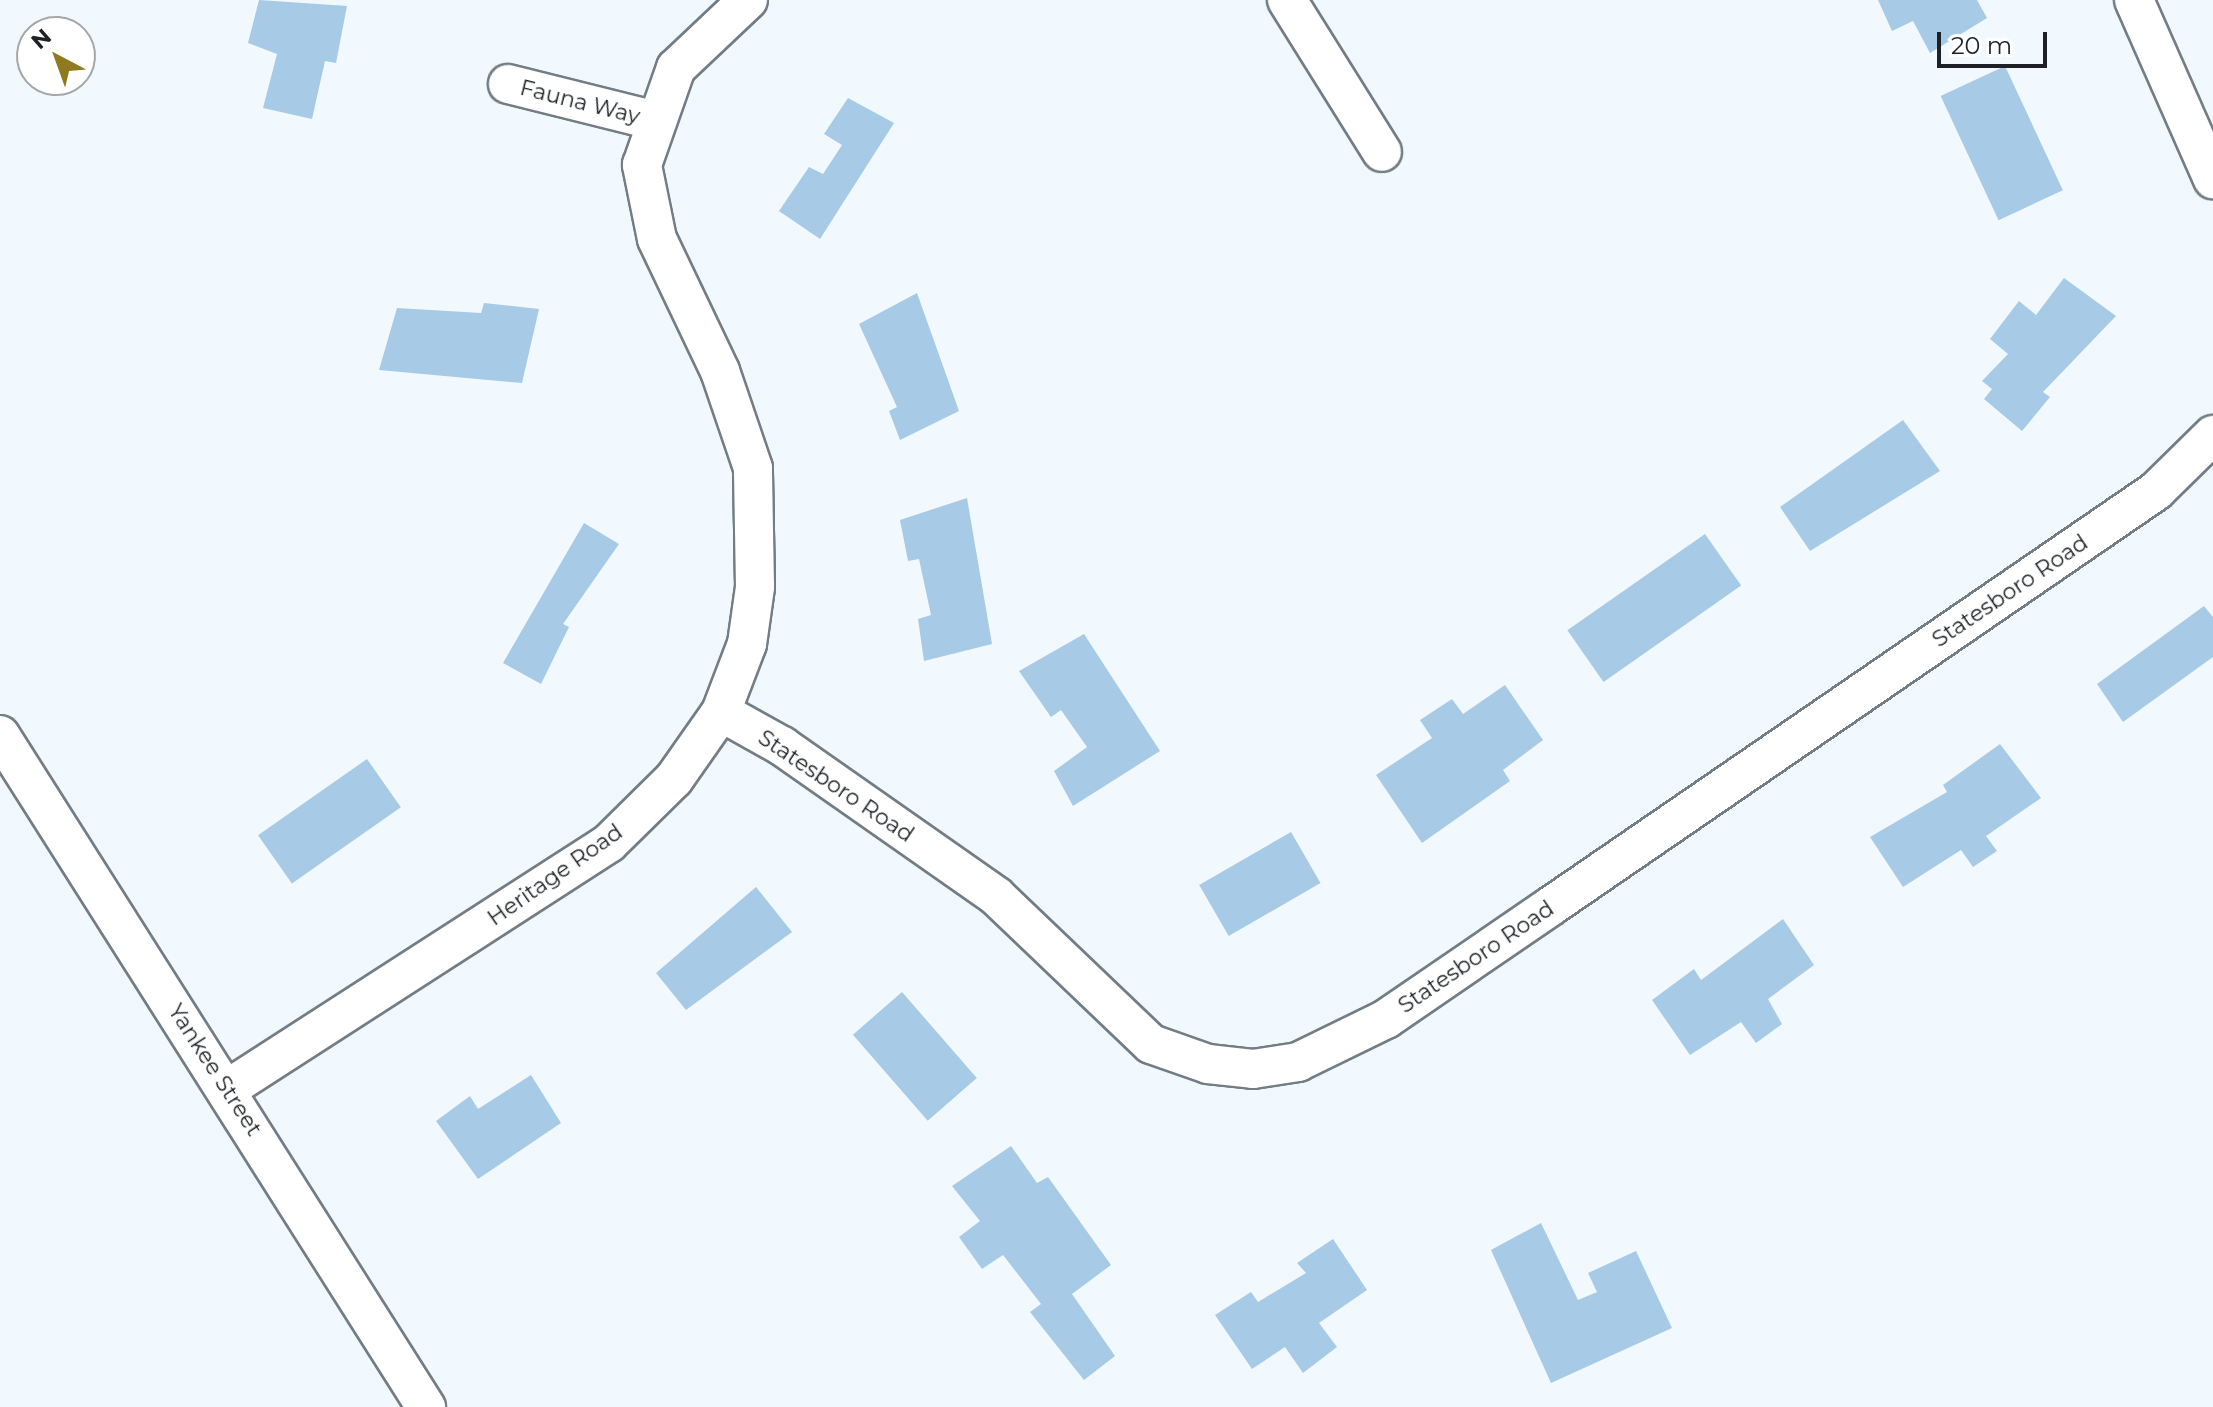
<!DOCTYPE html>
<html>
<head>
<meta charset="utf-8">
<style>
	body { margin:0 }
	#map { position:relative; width:2213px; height:1407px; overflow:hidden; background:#f1f8fe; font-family:Montserrat,sans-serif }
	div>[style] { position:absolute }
	.building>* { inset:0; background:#a7cae6; transform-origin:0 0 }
	.roads { filter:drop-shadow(2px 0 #727d86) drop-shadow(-2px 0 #727d86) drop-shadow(0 2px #727d86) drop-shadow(0 -2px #727d86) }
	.minor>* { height:38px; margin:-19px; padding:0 19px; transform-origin:19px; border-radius:19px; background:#fff }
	span { translate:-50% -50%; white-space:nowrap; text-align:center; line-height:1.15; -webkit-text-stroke:6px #fff; paint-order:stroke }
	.street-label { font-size:22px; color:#1d2125 }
	.north { position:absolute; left:16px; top:16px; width:80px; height:80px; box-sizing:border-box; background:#fff; border:2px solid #a5a6a8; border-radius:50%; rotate:319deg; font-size:22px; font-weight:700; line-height:32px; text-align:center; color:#1d2125 }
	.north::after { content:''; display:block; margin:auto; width:28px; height:36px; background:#8f7a1f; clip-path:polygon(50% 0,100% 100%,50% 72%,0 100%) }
	.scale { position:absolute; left:1937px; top:32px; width:110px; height:36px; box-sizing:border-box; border:4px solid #1d2125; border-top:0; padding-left:10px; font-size:24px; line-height:28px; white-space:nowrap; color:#1d2125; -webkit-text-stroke:6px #fff; paint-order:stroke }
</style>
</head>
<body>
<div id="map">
	<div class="building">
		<i style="clip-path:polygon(259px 0,347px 6px,336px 63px,325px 61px,312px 119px,263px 108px,277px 54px,248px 43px)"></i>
		<i style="clip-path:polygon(1878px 0,1977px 0,1987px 18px,1930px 53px,1913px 21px,1892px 31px)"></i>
		<i style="left:2005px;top:66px;width:137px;height:71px;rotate:65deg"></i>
		<i style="clip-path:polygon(848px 98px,894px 123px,820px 239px,779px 211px,809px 167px,823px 174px,842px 145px,824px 134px)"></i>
		<i style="clip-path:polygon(2064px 278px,2116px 316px,2043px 392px,2050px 397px,2022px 431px,1984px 399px,1992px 389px,1982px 381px,2008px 354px,1990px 339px,2019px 301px,2036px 315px)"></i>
		<i style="clip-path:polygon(917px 293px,959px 411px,900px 440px,889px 411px,897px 407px,859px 324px)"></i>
		<i style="clip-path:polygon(484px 303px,539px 309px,522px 383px,379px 370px,397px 308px,481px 313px)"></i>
		<i style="clip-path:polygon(1903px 420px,1940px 471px,1810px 551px,1780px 507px)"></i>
		<i style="clip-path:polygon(967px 498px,992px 644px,924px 661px,918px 619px,931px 615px,919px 559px,908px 561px,900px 520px)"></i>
		<i style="clip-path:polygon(584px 523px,619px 544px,563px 624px,569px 627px,541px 684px,503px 663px)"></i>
		<i style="left:1705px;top:534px;width:63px;height:168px;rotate:55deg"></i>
		<i style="clip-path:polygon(2204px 606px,2213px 617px,2213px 657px,2123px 722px,2097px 684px)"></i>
		<i style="clip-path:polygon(1084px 634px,1160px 751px,1073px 806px,1054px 771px,1087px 747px,1061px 710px,1051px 717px,1019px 671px)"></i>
		<i style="clip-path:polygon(1505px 685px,1543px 740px,1503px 770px,1510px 781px,1422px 843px,1376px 775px,1432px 738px,1420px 720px,1452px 699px,1463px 714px)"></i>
		<i style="clip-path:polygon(2000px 744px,2041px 798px,1986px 836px,1997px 851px,1973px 867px,1961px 850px,1903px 887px,1870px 837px,1947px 792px,1943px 785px)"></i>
		<i style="left:367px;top:759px;width:59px;height:133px;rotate:55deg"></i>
		<i style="left:1291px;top:832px;width:59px;height:106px;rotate:60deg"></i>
		<i style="clip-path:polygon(756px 887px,792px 932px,686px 1010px,656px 973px)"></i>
		<i style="clip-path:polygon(1783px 919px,1814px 965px,1768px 999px,1782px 1024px,1756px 1043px,1741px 1022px,1690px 1055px,1652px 1000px,1694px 969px,1701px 980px)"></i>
		<i style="left:902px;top:992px;width:114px;height:65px;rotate:49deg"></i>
		<i style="clip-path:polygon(531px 1075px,561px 1123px,478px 1179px,436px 1121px,470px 1096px,478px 1109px)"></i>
		<i style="clip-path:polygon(1011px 1146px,1037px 1183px,1048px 1177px,1111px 1265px,1072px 1294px,1115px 1356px,1084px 1380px,1030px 1312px,1041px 1304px,1003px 1255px,982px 1269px,959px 1237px,980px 1221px,952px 1186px)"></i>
		<i style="clip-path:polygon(1541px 1223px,1578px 1300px,1597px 1292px,1588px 1273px,1636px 1251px,1672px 1328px,1551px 1383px,1491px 1250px)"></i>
		<i style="clip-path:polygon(1333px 1239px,1367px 1290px,1319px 1323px,1337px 1347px,1303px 1373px,1285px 1347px,1252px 1369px,1215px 1315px,1251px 1292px,1258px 1302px,1306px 1273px,1297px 1263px)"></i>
	</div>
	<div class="roads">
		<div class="minor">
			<i style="left:1287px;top:0;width:179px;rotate:58deg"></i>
			<i style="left:2134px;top:0;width:196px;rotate:66.2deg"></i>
			<i style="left:508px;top:84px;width:148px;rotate:14deg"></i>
			<i style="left:721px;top:712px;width:70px;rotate:29.1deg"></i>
			<i style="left:782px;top:746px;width:261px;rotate:35deg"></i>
			<i style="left:996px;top:896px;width:214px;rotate:43.7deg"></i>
			<i style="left:1151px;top:1044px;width:60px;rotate:19.3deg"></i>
			<i style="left:1208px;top:1064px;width:45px;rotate:6.3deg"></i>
			<i style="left:1253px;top:1069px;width:46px;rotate:-8.8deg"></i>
			<i style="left:1298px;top:1062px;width:98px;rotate:-26deg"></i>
			<i style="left:1386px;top:1019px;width:200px;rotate:-34.4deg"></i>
			<i style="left:1551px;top:906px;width:734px;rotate:-34.45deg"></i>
			<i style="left:2156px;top:491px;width:80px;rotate:-44.5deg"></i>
			<i style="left:0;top:735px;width:796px;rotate:57.63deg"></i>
			<i style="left:229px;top:1088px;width:452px;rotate:-32.8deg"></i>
			<i style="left:609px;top:843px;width:91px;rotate:-44.6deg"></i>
			<i style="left:674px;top:779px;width:82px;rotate:-55deg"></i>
			<i style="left:721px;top:712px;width:73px;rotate:-69.1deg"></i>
			<i style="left:747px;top:644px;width:58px;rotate:-82deg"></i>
			<i style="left:755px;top:587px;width:119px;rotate:-91deg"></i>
			<i style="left:753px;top:468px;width:102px;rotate:-108.8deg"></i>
			<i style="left:720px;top:371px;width:146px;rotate:-115.5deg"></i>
			<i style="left:657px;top:239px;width:76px;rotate:-101.5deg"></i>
			<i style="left:642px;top:165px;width:103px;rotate:-70.7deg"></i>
			<i style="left:676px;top:68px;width:99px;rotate:-43.4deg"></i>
		</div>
	</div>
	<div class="street-label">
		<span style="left:580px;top:102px;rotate:14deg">Fauna Way</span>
		<span style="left:2010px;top:591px;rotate:-34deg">Statesboro Road</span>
		<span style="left:836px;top:786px;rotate:34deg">Statesboro Road</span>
		<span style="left:555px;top:875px;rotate:-35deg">Heritage Road</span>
		<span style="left:1476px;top:957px;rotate:-34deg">Statesboro Road</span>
		<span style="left:215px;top:1070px;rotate:57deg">Yankee Street</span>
	</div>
	<div class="north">N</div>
	<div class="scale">20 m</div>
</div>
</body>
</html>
